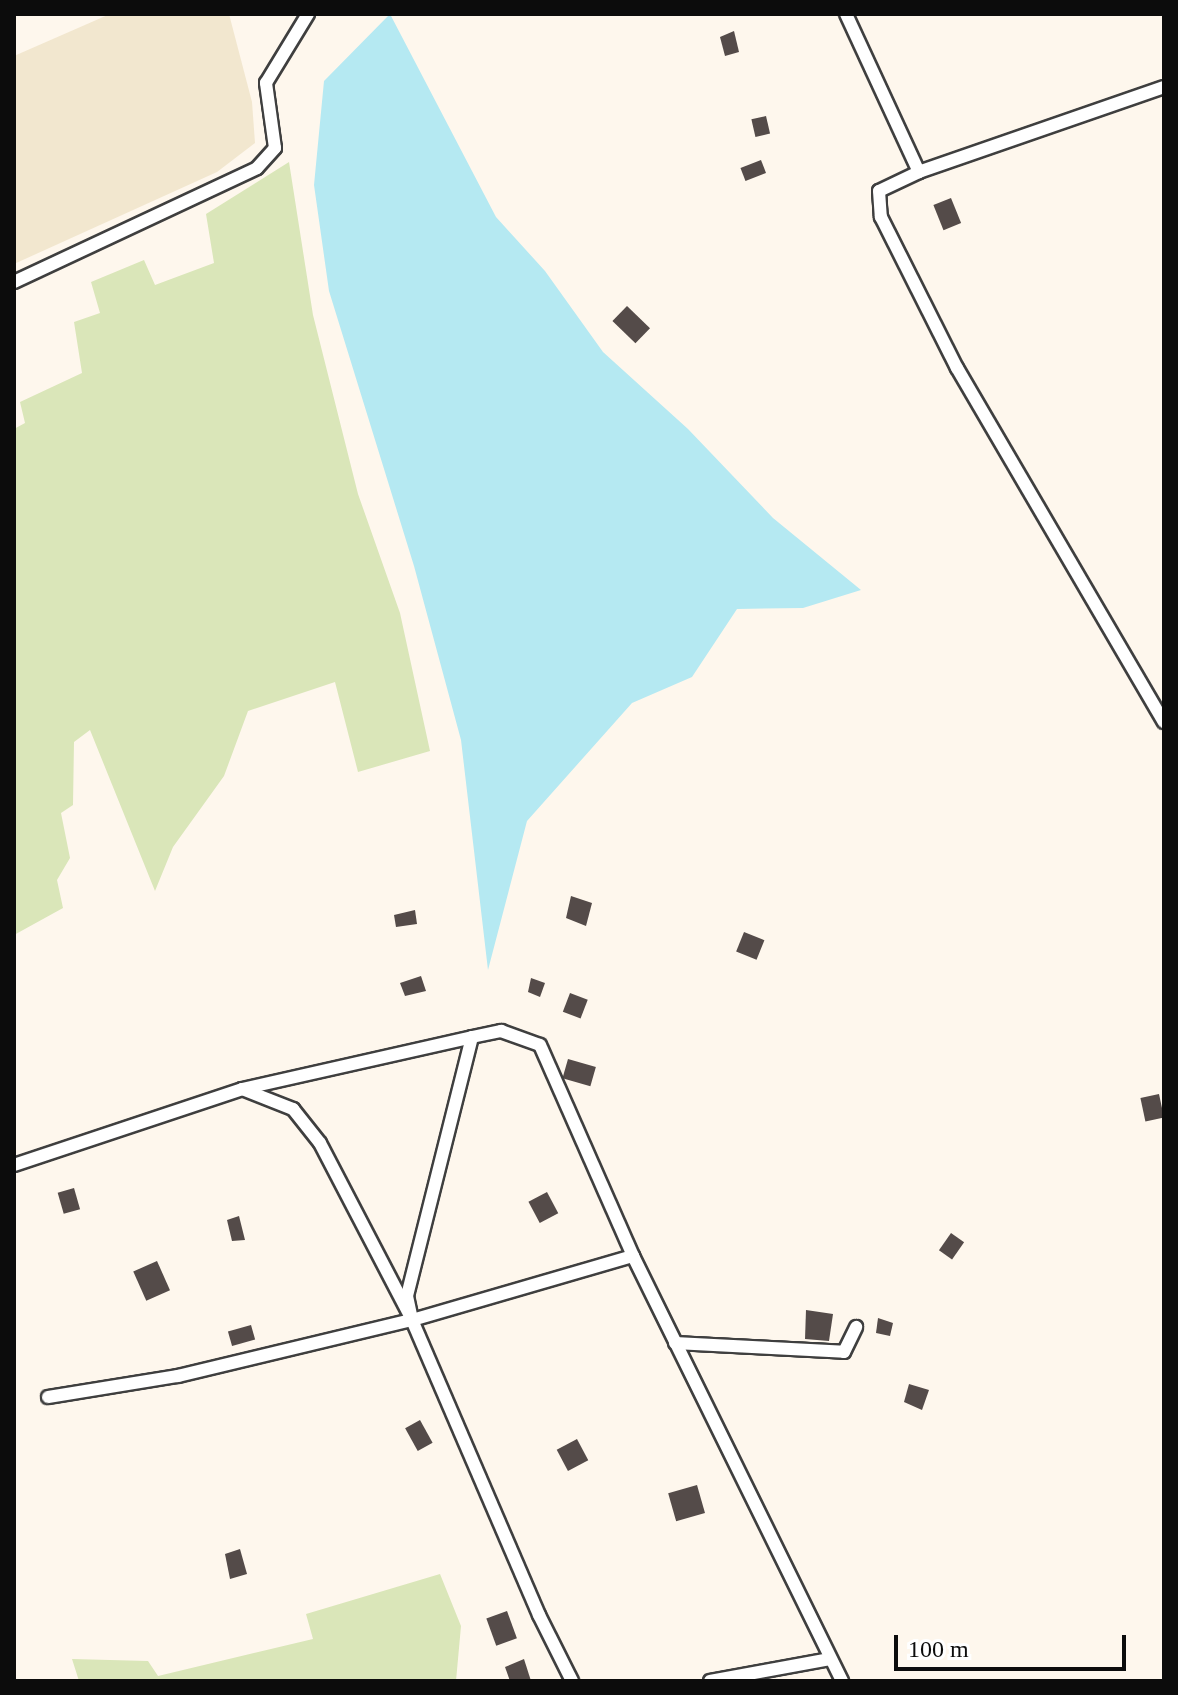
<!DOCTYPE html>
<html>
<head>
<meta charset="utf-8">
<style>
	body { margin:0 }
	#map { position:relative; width:1178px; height:1695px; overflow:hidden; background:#fef7ed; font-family:Georgia,serif }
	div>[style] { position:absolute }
	.farmland>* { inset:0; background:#f2e7cf }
	.green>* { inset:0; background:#dae6b9 }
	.water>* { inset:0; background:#b5e9f2 }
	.building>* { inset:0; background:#544b49; transform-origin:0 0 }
	.roads { filter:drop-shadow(2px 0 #3f3f3f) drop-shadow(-2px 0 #3f3f3f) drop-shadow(0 2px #3f3f3f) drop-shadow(0 -2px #3f3f3f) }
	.street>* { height:12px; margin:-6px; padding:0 6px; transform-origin:6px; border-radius:6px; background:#fff }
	span { translate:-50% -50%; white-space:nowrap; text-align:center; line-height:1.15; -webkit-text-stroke:8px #fff; paint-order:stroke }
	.frame { position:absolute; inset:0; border:16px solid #0c0c0c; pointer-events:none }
	.scale { position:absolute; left:894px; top:1635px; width:232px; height:36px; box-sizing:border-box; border:4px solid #0c0c0c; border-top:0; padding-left:10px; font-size:24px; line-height:28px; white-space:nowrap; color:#0c0c0c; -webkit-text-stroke:6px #fff; paint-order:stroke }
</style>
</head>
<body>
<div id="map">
	<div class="farmland">
		<i style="clip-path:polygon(110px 14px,229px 14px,252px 102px,255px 143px,217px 172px,14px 264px,14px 56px)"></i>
	</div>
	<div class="green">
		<i style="clip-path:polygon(289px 162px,313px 315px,358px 494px,400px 613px,430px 751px,358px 772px,335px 682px,248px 711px,224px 776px,173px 847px,155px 891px,90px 730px,74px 742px,73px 805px,61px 813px,70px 858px,57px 880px,63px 908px,14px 935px,14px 429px,25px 423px,20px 402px,82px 373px,74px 322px,100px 313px,91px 282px,144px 260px,155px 285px,214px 263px,206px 214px)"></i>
		<i style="clip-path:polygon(440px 1574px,461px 1626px,456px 1681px,79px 1681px,72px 1659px,148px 1661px,158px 1676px,313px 1639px,306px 1614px)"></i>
	</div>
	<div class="water">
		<i style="clip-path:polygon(390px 14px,496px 217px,545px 271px,603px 352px,688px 429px,773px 518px,861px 590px,803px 608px,737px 609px,692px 677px,632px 703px,527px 821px,488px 970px,461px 740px,414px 566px,329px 291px,314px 185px,324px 81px)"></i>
	</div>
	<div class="building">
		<i style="clip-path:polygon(734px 31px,739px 52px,725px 56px,720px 37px)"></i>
		<i style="left:766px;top:116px;width:18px;height:15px;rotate:77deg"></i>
		<i style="left:761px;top:160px;width:14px;height:22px;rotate:69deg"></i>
		<i style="left:951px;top:198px;width:27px;height:19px;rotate:68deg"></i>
		<i style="left:627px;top:306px;width:32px;height:21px;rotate:44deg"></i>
		<i style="clip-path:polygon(571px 896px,592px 903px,586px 926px,566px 918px)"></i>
		<i style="clip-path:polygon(415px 910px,417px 924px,396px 927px,394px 915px)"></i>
		<i style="left:744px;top:932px;width:22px;height:21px;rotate:22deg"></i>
		<i style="clip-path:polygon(421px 976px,426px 991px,405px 996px,400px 983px)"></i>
		<i style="clip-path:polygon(531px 978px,545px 983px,540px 997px,528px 992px)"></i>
		<i style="left:570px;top:993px;width:19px;height:20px;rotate:21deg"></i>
		<i style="left:568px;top:1059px;width:29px;height:20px;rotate:16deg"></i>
		<i style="left:1159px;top:1094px;width:24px;height:19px;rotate:78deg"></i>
		<i style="left:74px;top:1188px;width:22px;height:17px;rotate:74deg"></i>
		<i style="left:547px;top:1192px;width:24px;height:21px;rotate:62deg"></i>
		<i style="clip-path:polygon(239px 1216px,245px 1240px,232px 1241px,227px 1220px)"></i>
		<i style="left:951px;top:1233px;width:16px;height:21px;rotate:35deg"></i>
		<i style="left:157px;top:1261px;width:32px;height:26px;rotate:66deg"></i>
		<i style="clip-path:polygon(806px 1310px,833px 1314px,829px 1341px,805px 1339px)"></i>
		<i style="clip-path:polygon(878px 1318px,893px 1323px,890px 1336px,876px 1333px)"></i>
		<i style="left:251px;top:1325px;width:15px;height:24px;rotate:74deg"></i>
		<i style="clip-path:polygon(909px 1384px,929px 1390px,922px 1410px,904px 1402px)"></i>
		<i style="left:420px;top:1420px;width:26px;height:17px;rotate:61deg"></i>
		<i style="left:577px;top:1439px;width:24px;height:23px;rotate:62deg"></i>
		<i style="left:697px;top:1485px;width:29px;height:30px;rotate:74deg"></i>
		<i style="clip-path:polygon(240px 1549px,247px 1574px,230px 1579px,225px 1554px)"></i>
		<i style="left:507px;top:1611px;width:29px;height:22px;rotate:70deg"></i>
		<i style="clip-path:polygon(524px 1659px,531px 1681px,510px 1681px,505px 1667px)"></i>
	</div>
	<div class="roads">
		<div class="street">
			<i style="left:846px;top:14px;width:174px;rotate:65.2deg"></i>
			<i style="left:1164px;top:87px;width:259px;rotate:160.9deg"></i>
			<i style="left:919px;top:172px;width:44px;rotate:154.6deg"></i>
			<i style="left:879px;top:191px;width:26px;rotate:86deg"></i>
			<i style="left:881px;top:217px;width:169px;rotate:63.3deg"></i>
			<i style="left:957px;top:368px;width:410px;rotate:59.7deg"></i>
			<i style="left:14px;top:282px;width:268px;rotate:-25.1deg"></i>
			<i style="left:257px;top:168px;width:27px;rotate:-48deg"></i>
			<i style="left:275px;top:148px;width:66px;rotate:-97.9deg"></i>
			<i style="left:266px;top:83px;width:81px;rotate:-58.7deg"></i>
			<i style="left:472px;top:1037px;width:267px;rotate:104.1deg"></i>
			<i style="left:407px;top:1296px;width:25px;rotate:78deg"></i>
			<i style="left:412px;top:1320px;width:321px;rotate:66.7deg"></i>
			<i style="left:539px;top:1615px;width:74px;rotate:63.4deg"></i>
			<i style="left:242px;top:1089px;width:55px;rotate:21.4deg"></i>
			<i style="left:293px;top:1109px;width:43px;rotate:51.5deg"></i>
			<i style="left:320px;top:1143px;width:199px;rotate:62.5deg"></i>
			<i style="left:412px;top:1320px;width:230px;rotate:-16.2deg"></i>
			<i style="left:14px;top:1165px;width:240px;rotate:-18.4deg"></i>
			<i style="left:242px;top:1089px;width:236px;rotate:-12.7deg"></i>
			<i style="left:472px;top:1037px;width:30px;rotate:-12deg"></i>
			<i style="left:501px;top:1031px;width:41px;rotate:19.7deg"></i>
			<i style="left:540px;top:1045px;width:231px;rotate:66.2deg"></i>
			<i style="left:633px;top:1256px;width:474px;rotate:63.8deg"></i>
			<i style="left:675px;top:1343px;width:169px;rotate:3deg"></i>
			<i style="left:844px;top:1352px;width:28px;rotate:-64deg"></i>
			<i style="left:48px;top:1397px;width:132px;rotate:-9.2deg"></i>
			<i style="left:178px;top:1376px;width:241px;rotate:-13.5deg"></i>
			<i style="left:710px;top:1681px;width:122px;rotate:-10.4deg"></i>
		</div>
	</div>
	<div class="frame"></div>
	<div class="scale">100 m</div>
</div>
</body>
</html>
